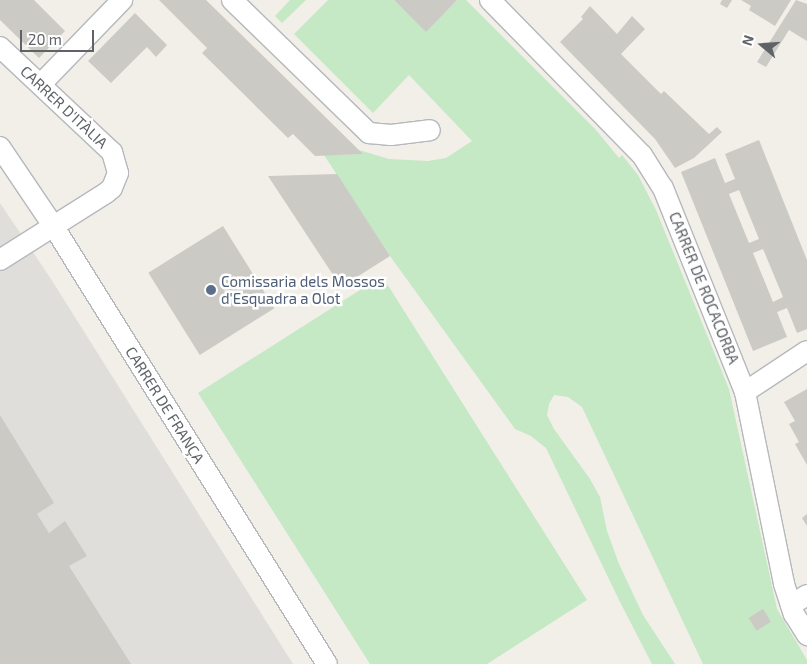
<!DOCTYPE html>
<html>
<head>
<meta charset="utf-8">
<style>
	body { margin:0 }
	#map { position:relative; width:807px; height:664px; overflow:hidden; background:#f1efe8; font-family:"Exo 2",sans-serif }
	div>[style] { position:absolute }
	.industrial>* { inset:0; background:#e0deda }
	.green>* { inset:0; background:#c5e8c5 }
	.building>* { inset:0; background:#cccac5; transform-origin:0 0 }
	.roads { filter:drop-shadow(1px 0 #b5b8bc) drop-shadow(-1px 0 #b5b8bc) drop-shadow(0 1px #b5b8bc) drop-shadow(0 -1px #b5b8bc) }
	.minor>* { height:20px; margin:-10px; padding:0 10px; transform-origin:10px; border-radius:10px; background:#fff }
	.dots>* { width:14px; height:14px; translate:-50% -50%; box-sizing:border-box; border:2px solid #fff; border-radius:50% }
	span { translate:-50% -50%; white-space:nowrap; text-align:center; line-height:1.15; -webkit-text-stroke:5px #fff; paint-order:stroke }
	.street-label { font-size:15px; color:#5f6368 }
	.service-label { font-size:15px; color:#4e5e75 }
	.left { translate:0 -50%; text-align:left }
	.north { position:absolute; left:737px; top:20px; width:50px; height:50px; -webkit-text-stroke:4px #fff; paint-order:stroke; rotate:288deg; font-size:14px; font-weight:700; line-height:20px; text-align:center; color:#5f6368 }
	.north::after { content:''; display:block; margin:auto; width:18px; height:22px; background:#5f6368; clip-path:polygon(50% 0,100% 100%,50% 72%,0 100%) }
	.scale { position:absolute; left:20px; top:30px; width:74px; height:22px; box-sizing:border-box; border:2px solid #5f6368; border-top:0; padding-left:6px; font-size:15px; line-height:18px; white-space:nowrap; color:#5f6368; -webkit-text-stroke:4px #fff; paint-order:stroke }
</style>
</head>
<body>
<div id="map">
	<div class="industrial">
		<i style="clip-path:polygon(0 203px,51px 279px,293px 664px,0 664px)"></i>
	</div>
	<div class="green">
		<i style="clip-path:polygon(290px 0,306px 0,282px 23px,275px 16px)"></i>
		<i style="clip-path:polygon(328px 0,394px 0,426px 31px,457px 0,466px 0,596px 130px,619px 158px,622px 155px,638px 175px,656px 210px,729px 389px,777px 609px,807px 660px,807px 664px,703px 664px,582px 407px,568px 397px,554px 395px,549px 404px,547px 415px,554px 429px,590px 479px,600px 497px,607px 531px,619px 564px,643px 615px,675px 664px,652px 664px,619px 600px,546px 448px,531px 436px,515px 429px,390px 256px,324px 155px,362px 154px,359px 150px,389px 159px,428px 161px,446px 158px,472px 141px,409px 75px,373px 113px,294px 34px)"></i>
		<i style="clip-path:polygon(382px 276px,587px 600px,487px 664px,370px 664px,198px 393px)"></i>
	</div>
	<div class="building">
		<i style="clip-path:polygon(0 0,34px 0,65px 31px,39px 58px,0 20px)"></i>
		<i style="clip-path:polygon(159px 0,206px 0,363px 154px,315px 156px,293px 134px,288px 138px,202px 53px,207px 48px)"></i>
		<i style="clip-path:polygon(394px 0,457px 0,426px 32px)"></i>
		<i style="clip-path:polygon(722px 0,732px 0,727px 8px,720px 4px)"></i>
		<i style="clip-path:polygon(741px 0,791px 0,775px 26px,749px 10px,751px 6px)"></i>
		<i style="clip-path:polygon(796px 0,807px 4px,807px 41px,789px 30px,766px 67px,757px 62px)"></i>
		<i style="clip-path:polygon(590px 6px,617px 34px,632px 16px,645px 29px,621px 54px,661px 94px,664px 91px,709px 134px,717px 127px,722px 132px,694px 158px,675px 168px,655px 139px,560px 42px,583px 19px,581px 17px)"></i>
		<i style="clip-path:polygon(135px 13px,167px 45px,156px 57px,147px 47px,111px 83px,88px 61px)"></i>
		<i style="clip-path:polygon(evenodd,759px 140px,807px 260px,807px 329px,797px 333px,787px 308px,777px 312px,787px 337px,753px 351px,681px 172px,715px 158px,725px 183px,735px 179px,725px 154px,759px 140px,739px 190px,759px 239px,749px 243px,729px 194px,739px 190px,759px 140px,763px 249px,783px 297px,773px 302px,753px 253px,763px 249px)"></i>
		<i style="clip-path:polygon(337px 174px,390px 256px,341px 287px,268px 176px)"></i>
		<i style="left:223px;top:226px;width:97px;height:88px;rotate:58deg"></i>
		<i style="clip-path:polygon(807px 389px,807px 465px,795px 444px,799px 442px,789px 424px,795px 421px,784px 402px)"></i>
		<i style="clip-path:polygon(0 415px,54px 503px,37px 514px,49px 533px,65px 521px,87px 556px,69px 566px,131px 664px,0 664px)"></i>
		<i style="clip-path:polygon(807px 514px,807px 526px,802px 518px)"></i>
		<i style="left:763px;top:609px;width:15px;height:17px;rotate:58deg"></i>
	</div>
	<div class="roads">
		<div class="minor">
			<i style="left:232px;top:0;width:191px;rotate:44.2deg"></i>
			<i style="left:369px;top:133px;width:22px;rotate:5deg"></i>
			<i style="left:391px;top:135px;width:39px;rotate:-7deg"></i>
			<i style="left:490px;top:0;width:217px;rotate:45.6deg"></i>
			<i style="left:642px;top:155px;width:39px;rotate:58deg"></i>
			<i style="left:663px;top:188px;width:220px;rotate:68.1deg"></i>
			<i style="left:745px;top:392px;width:196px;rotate:78.5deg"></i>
			<i style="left:784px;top:584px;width:32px;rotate:72deg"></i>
			<i style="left:794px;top:614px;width:25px;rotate:58deg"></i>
			<i style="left:0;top:47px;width:154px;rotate:43.2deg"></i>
			<i style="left:112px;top:152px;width:22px;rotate:74deg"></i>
			<i style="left:118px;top:173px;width:16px;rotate:112deg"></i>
			<i style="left:112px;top:188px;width:8px;rotate:140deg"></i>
			<i style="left:106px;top:193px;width:125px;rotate:147.7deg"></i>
			<i style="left:41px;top:84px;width:117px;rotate:-46deg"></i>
			<i style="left:0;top:147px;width:97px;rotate:56deg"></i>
			<i style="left:54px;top:227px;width:515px;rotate:58.01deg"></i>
			<i style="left:745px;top:392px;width:74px;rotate:-33.5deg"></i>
			<i style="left:791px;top:605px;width:19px;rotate:-32deg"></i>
		</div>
	</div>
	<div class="dots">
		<i style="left:211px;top:290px;background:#5c6f8a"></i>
	</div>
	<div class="street-label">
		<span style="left:64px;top:107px;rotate:43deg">CARRER D'ITÀLIA</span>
		<span style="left:704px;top:288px;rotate:68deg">CARRER DE ROCACORBA</span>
		<span style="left:165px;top:405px;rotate:58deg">CARRER DE FRANÇA</span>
	</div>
	<div class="service-label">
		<span class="left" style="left:221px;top:290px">Comissaria dels Mossos<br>d'Esquadra a Olot</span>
	</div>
	<div class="north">N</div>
	<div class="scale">20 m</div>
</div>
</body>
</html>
